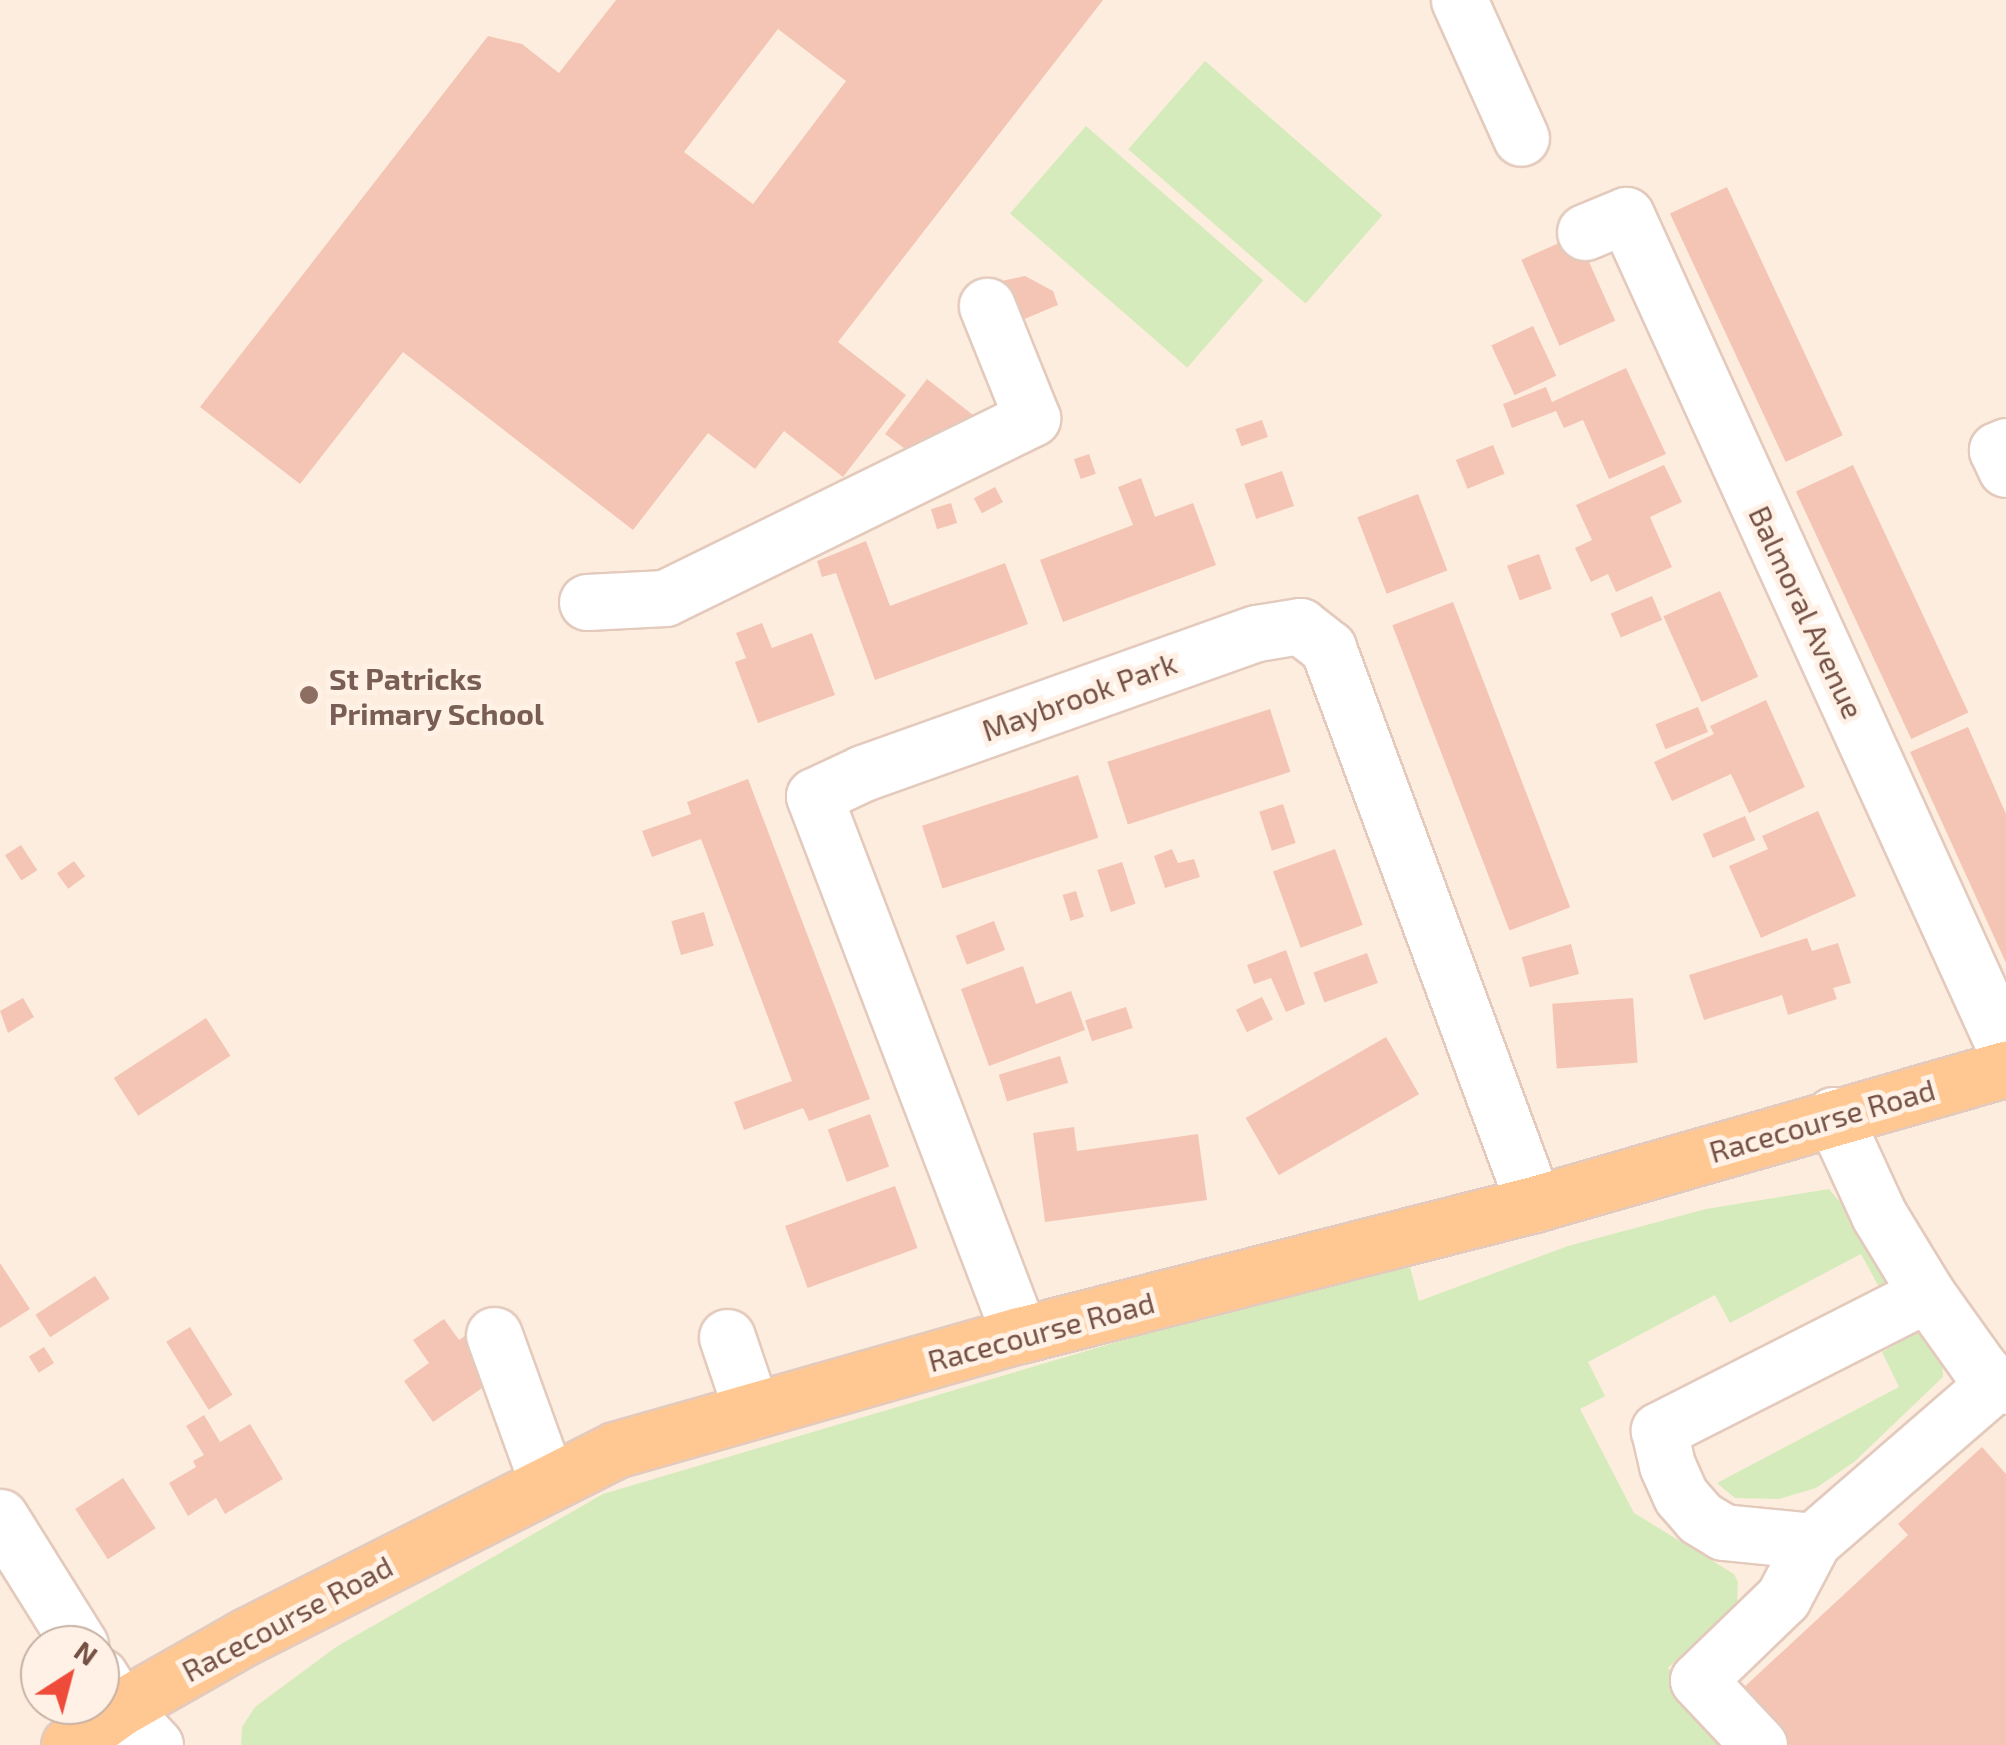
<!DOCTYPE html>
<html>
<head>
<meta charset="utf-8">
<style>
	body { margin:0 }
	#map { position:relative; width:2006px; height:1745px; overflow:hidden; background:#fdedde; font-family:"Exo 2",sans-serif }
	div>[style] { position:absolute }
	.green>* { inset:0; background:#d6ebbc; transform-origin:0 0 }
	.building>* { inset:0; background:#f4c5b4; transform-origin:0 0 }
	.roads { filter:drop-shadow(2px 0 #e3cabd) drop-shadow(-2px 0 #e3cabd) drop-shadow(0 2px #e3cabd) drop-shadow(0 -2px #e3cabd) }
	.minor>* { height:55px; margin:-27.5px; padding:0 27.5px; transform-origin:27.5px; border-radius:27.5px; background:#fff }
	.major>* { height:55px; margin:-27.5px; padding:0 27.5px; transform-origin:27.5px; border-radius:27.5px; background:#ffc893 }
	.dots>* { width:28px; height:28px; translate:-50% -50%; box-sizing:border-box; border:5px solid #fff1e5; border-radius:50% }
	span { translate:-50% -50%; white-space:nowrap; text-align:center; line-height:1.15; -webkit-text-stroke:10px #fff1e5; paint-order:stroke }
	.street-label { font-size:30px; color:#745045 }
	.education-label { font-size:30px; color:#785e54; font-weight:700 }
	.left { translate:0 -50%; text-align:left }
	.north { position:absolute; left:20px; top:1625px; width:100px; height:100px; box-sizing:border-box; background:#fff1e5; border:2px solid #c7b1a5; border-radius:50%; rotate:36deg; font-size:28px; font-weight:700; line-height:40px; text-align:center; color:#745045 }
	.north::after { content:''; display:block; margin:auto; width:35px; height:45px; background:#ef4b3b; clip-path:polygon(50% 0,100% 100%,50% 72%,0 100%) }
</style>
</head>
<body>
<div id="map">
	<div class="green">
		<i style="left:1205px;top:61px;width:235px;height:117px;rotate:41deg"></i>
		<i style="left:1086px;top:126px;width:235px;height:116px;rotate:41deg"></i>
		<i style="clip-path:polygon(1829px 1189px,1901px 1276px,1880px 1289px,1861px 1254px,1730px 1323px,1715px 1295px,1588px 1362px,1605px 1396px,1580px 1409px,1634px 1513px,1734px 1574px,1738px 1582px,1737px 1603px,1668px 1668px,1740px 1745px,241px 1745px,242px 1727px,255px 1707px,336px 1647px,603px 1494px,1407px 1256px,1419px 1301px,1568px 1246px,1706px 1209px)"></i>
		<i style="clip-path:polygon(1925px 1328px,1942px 1351px,1943px 1377px,1854px 1462px,1816px 1488px,1779px 1499px,1735px 1498px,1717px 1483px,1899px 1387px,1882px 1352px)"></i>
	</div>
	<div class="building">
		<i style="clip-path:polygon(evenodd,616px 0,1103px 0,838px 342px,906px 395px,843px 477px,784px 431px,755px 469px,708px 433px,633px 530px,403px 352px,300px 484px,200px 407px,488px 36px,522px 44px,559px 73px,616px 0,778px 29px,846px 81px,753px 204px,684px 152px,778px 29px)"></i>
		<i style="left:1727px;top:187px;width:274px;height:63px;rotate:65deg"></i>
		<i style="left:1577px;top:235px;width:94px;height:61px;rotate:66deg"></i>
		<i style="clip-path:polygon(1025px 276px,1053px 291px,1058px 305px,1015px 323px,997px 282px)"></i>
		<i style="left:1533px;top:326px;width:55px;height:46px;rotate:65deg"></i>
		<i style="clip-path:polygon(1626px 368px,1666px 454px,1609px 479px,1583px 420px,1564px 428px,1556px 411px,1512px 428px,1503px 404px,1546px 387px,1552px 402px)"></i>
		<i style="clip-path:polygon(927px 379px,982px 422px,916px 457px,885px 434px)"></i>
		<i style="left:1262px;top:420px;width:18px;height:28px;rotate:71deg"></i>
		<i style="left:1493px;top:445px;width:31px;height:40px;rotate:68deg"></i>
		<i style="left:1089px;top:454px;width:21px;height:16px;rotate:71deg"></i>
		<i style="clip-path:polygon(1664px 465px,1682px 502px,1650px 517px,1672px 567px,1616px 592px,1608px 574px,1591px 582px,1575px 548px,1592px 540px,1576px 505px)"></i>
		<i style="left:1853px;top:465px;width:273px;height:63px;rotate:65deg"></i>
		<i style="left:1282px;top:471px;width:37px;height:40px;rotate:71deg"></i>
		<i style="clip-path:polygon(1141px 478px,1155px 517px,1193px 503px,1216px 565px,1063px 622px,1040px 560px,1133px 525px,1118px 487px)"></i>
		<i style="left:995px;top:487px;width:17px;height:24px;rotate:62deg"></i>
		<i style="left:1418px;top:494px;width:82px;height:65px;rotate:69deg"></i>
		<i style="left:951px;top:503px;width:21px;height:21px;rotate:73deg"></i>
		<i style="clip-path:polygon(866px 541px,890px 606px,1005px 563px,1028px 624px,875px 680px,836px 573px,822px 577px,817px 561px)"></i>
		<i style="left:1539px;top:554px;width:37px;height:34px;rotate:70deg"></i>
		<i style="left:1720px;top:591px;width:94px;height:62px;rotate:66deg"></i>
		<i style="left:1652px;top:596px;width:26px;height:45px;rotate:67deg"></i>
		<i style="left:1453px;top:602px;width:327px;height:65px;rotate:69deg"></i>
		<i style="clip-path:polygon(762px 623px,772px 648px,812px 633px,835px 695px,758px 723px,735px 662px,746px 658px,736px 633px)"></i>
		<i style="clip-path:polygon(1766px 700px,1805px 787px,1749px 813px,1731px 774px,1672px 801px,1654px 762px,1714px 734px,1710px 726px)"></i>
		<i style="left:1698px;top:707px;width:27px;height:46px;rotate:68deg"></i>
		<i style="left:1270px;top:709px;width:66px;height:171px;rotate:72deg"></i>
		<i style="clip-path:polygon(1968px 727px,2006px 814px,2006px 963px,1910px 752px)"></i>
		<i style="left:1078px;top:775px;width:66px;height:164px;rotate:72deg"></i>
		<i style="clip-path:polygon(748px 779px,870px 1099px,809px 1121px,803px 1108px,744px 1130px,734px 1102px,792px 1081px,701px 839px,652px 857px,642px 831px,691px 814px,687px 802px)"></i>
		<i style="left:1283px;top:804px;width:41px;height:25px;rotate:72deg"></i>
		<i style="clip-path:polygon(1818px 811px,1856px 896px,1761px 938px,1729px 866px,1768px 849px,1762px 836px)"></i>
		<i style="left:1745px;top:816px;width:26px;height:46px;rotate:67deg"></i>
		<i style="left:21px;top:845px;width:30px;height:19px;rotate:57deg"></i>
		<i style="clip-path:polygon(1172px 849px,1178px 863px,1194px 859px,1200px 877px,1165px 888px,1154px 856px)"></i>
		<i style="left:1335px;top:849px;width:81px;height:66px;rotate:70deg"></i>
		<i style="left:74px;top:861px;width:19px;height:21px;rotate:54deg"></i>
		<i style="left:1122px;top:862px;width:44px;height:26px;rotate:72deg"></i>
		<i style="left:1076px;top:891px;width:27px;height:14px;rotate:73deg"></i>
		<i style="left:704px;top:912px;width:35px;height:34px;rotate:74deg"></i>
		<i style="left:994px;top:921px;width:31px;height:41px;rotate:69deg"></i>
		<i style="clip-path:polygon(1807px 938px,1812px 951px,1838px 943px,1851px 983px,1833px 988px,1837px 999px,1788px 1015px,1782px 995px,1704px 1020px,1689px 975px)"></i>
		<i style="left:1571px;top:944px;width:31px;height:51px;rotate:75deg"></i>
		<i style="clip-path:polygon(1286px 950px,1305px 1004px,1286px 1012px,1271px 978px,1254px 984px,1247px 965px)"></i>
		<i style="left:1367px;top:953px;width:32px;height:57px;rotate:70deg"></i>
		<i style="clip-path:polygon(1023px 966px,1036px 1004px,1071px 991px,1085px 1030px,989px 1066px,961px 989px)"></i>
		<i style="left:1262px;top:997px;width:25px;height:29px;rotate:64deg"></i>
		<i style="clip-path:polygon(23px 998px,34px 1017px,8px 1033px,0 1011px)"></i>
		<i style="left:1633px;top:998px;width:65px;height:81px;rotate:86deg"></i>
		<i style="left:1126px;top:1007px;width:22px;height:43px;rotate:72deg"></i>
		<i style="left:206px;top:1018px;width:45px;height:110px;rotate:57deg"></i>
		<i style="left:1386px;top:1037px;width:66px;height:162px;rotate:60deg"></i>
		<i style="left:1060px;top:1056px;width:28px;height:64px;rotate:73deg"></i>
		<i style="left:870px;top:1114px;width:56px;height:45px;rotate:70deg"></i>
		<i style="clip-path:polygon(1074px 1127px,1077px 1151px,1198px 1134px,1207px 1200px,1045px 1222px,1033px 1133px)"></i>
		<i style="left:895px;top:1186px;width:66px;height:117px;rotate:70deg"></i>
		<i style="clip-path:polygon(0 1263px,30px 1309px,0 1328px)"></i>
		<i style="left:95px;top:1276px;width:27px;height:71px;rotate:57deg"></i>
		<i style="clip-path:polygon(444px 1319px,459px 1340px,471px 1332px,501px 1375px,433px 1422px,404px 1381px,429px 1363px,413px 1340px)"></i>
		<i style="left:190px;top:1327px;width:80px;height:28px;rotate:58deg"></i>
		<i style="left:44px;top:1347px;width:19px;height:18px;rotate:58deg"></i>
		<i style="clip-path:polygon(204px 1415px,220px 1442px,250px 1424px,283px 1479px,225px 1514px,216px 1498px,188px 1516px,169px 1483px,196px 1467px,193px 1461px,204px 1455px,186px 1426px)"></i>
		<i style="clip-path:polygon(1982px 1447px,2006px 1474px,2006px 1745px,1790px 1745px,1740px 1691px,1908px 1535px,1898px 1524px)"></i>
		<i style="left:123px;top:1478px;width:60px;height:57px;rotate:57deg"></i>
	</div>
	<div class="roads">
		<div class="minor">
			<i style="left:1459px;top:0;width:151px;rotate:65.8deg"></i>
			<i style="left:1585px;top:232px;width:44px;rotate:-22.5deg"></i>
			<i style="left:1626px;top:215px;width:917px;rotate:65.53deg"></i>
			<i style="left:2006px;top:446px;width:10px;rotate:156deg"></i>
			<i style="left:1997px;top:450px;width:21px;rotate:65deg"></i>
			<i style="left:587px;top:602px;width:78px;rotate:-2.9deg"></i>
			<i style="left:665px;top:598px;width:409px;rotate:-26.1deg"></i>
			<i style="left:1032px;top:418px;width:121px;rotate:-111.9deg"></i>
			<i style="left:1833px;top:1115px;width:110px;rotate:65.3deg"></i>
			<i style="left:1879px;top:1215px;width:92px;rotate:58.7deg"></i>
			<i style="left:1927px;top:1294px;width:90px;rotate:54.5deg"></i>
			<i style="left:1979px;top:1367px;width:23px;rotate:49deg"></i>
			<i style="left:1994px;top:1384px;width:12px;rotate:9deg"></i>
			<i style="left:1927px;top:1294px;width:301px;rotate:153.1deg"></i>
			<i style="left:1659px;top:1430px;width:36px;rotate:77deg"></i>
			<i style="left:1667px;top:1465px;width:34px;rotate:66deg"></i>
			<i style="left:1681px;top:1496px;width:29px;rotate:49deg"></i>
			<i style="left:1700px;top:1518px;width:27px;rotate:31deg"></i>
			<i style="left:1723px;top:1532px;width:90px;rotate:5.7deg"></i>
			<i style="left:1813px;top:1541px;width:240px;rotate:-40.9deg"></i>
			<i style="left:494px;top:1335px;width:158px;rotate:70.1deg"></i>
			<i style="left:1020px;top:1335px;width:577px;rotate:-110.92deg"></i>
			<i style="left:814px;top:796px;width:54px;rotate:-25.1deg"></i>
			<i style="left:863px;top:773px;width:418px;rotate:-19.6deg"></i>
			<i style="left:1257px;top:633px;width:44px;rotate:-9.2deg"></i>
			<i style="left:1300px;top:626px;width:36px;rotate:38deg"></i>
			<i style="left:1328px;top:648px;width:593px;rotate:69.67deg"></i>
			<i style="left:727px;top:1337px;width:78px;rotate:71.3deg"></i>
			<i style="left:0;top:1517px;width:151px;rotate:58deg"></i>
			<i style="left:100px;top:1676px;width:38px;rotate:58deg"></i>
			<i style="left:120px;top:1708px;width:51px;rotate:46.6deg"></i>
			<i style="left:1759px;top:1745px;width:89px;rotate:-133.2deg"></i>
			<i style="left:1698px;top:1680px;width:118px;rotate:-44deg"></i>
			<i style="left:1783px;top:1598px;width:64px;rotate:-62.2deg"></i>
		</div>
		<div class="major">
			<i style="left:69px;top:1745px;width:63px;rotate:-36deg"></i>
			<i style="left:120px;top:1708px;width:146px;rotate:-29.6deg"></i>
			<i style="left:247px;top:1636px;width:412px;rotate:-26.8deg"></i>
			<i style="left:615px;top:1450px;width:421px;rotate:-15.9deg"></i>
			<i style="left:1020px;top:1335px;width:530px;rotate:-14.3deg"></i>
			<i style="left:1534px;top:1204px;width:491px;rotate:-16deg"></i>
		</div>
	</div>
	<div class="dots">
		<i style="left:309px;top:695px;background:#8d6e63"></i>
	</div>
	<div class="street-label">
		<span style="left:1807px;top:612px;rotate:65deg">Balmoral Avenue</span>
		<span style="left:1079px;top:696px;rotate:-20deg">Maybrook Park</span>
		<span style="left:1822px;top:1120px;rotate:-16deg">Racecourse Road</span>
		<span style="left:1041px;top:1331px;rotate:-15deg">Racecourse Road</span>
		<span style="left:287px;top:1618px;rotate:-28deg">Racecourse Road</span>
	</div>
	<div class="education-label">
		<span class="left" style="left:329px;top:695px">St Patricks<br>Primary School</span>
	</div>
	<div class="north">N</div>
</div>
</body>
</html>
